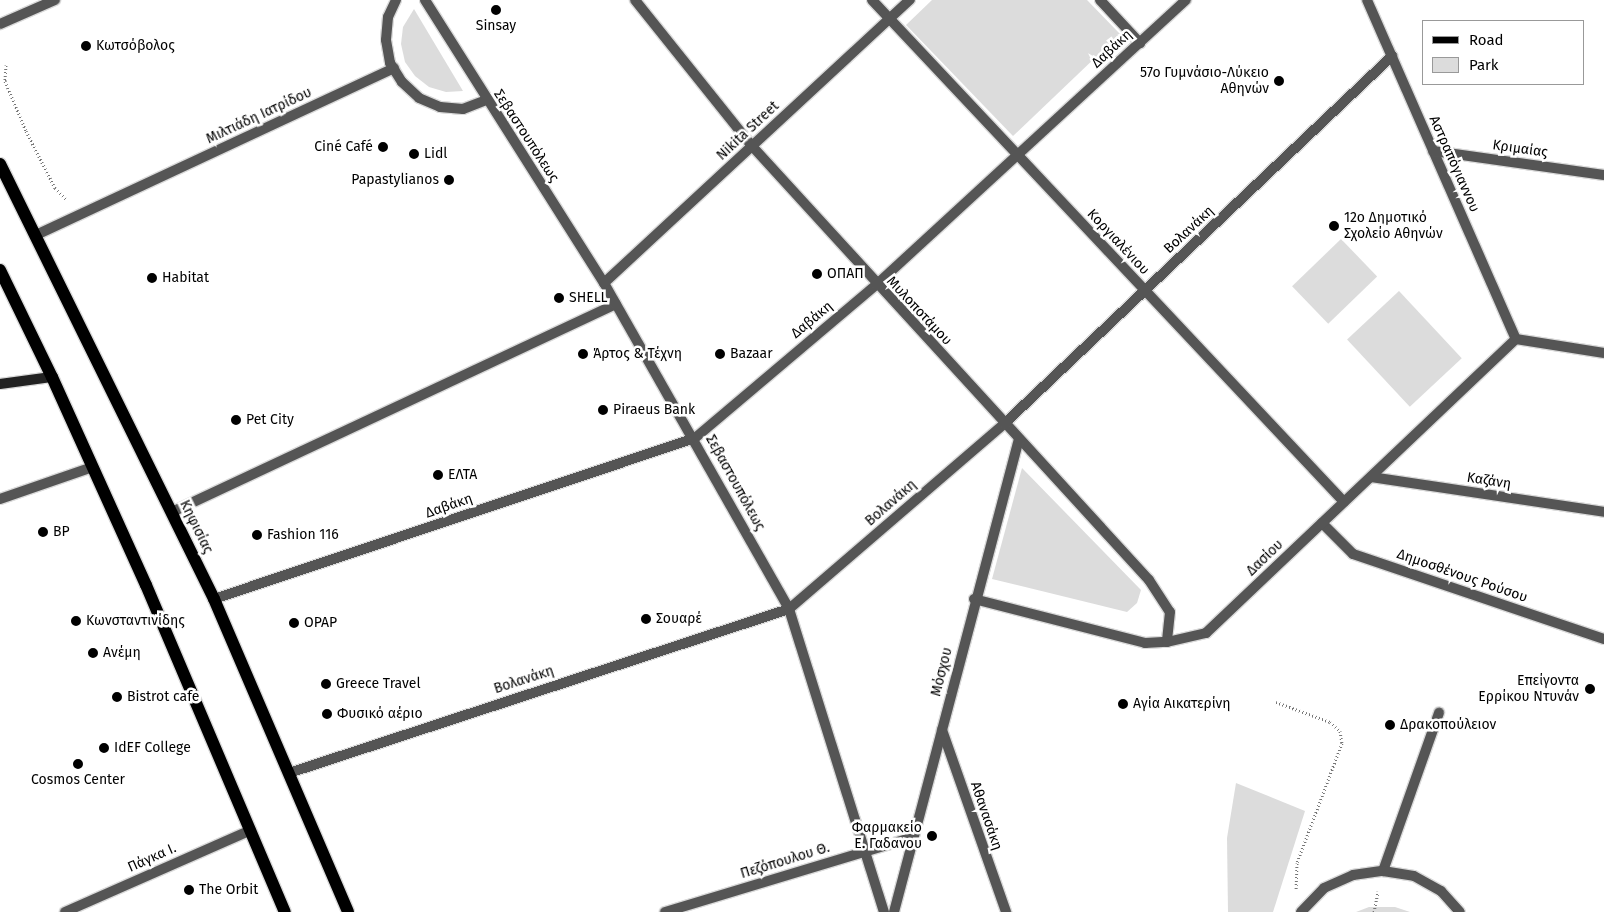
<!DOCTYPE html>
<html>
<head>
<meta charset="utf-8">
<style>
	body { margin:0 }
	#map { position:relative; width:1604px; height:912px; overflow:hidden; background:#fff; font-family:"Fira Sans",sans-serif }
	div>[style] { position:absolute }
	.green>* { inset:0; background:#dcdcdc; transform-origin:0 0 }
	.path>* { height:3px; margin-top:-1.5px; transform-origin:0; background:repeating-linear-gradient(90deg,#777 0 1px,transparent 0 3.5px) }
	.roads { filter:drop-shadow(1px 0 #dbdbdb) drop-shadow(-1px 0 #dbdbdb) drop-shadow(0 1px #dbdbdb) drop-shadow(0 -1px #dbdbdb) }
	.lane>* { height:10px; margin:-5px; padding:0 5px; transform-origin:5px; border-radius:5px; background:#555 }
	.street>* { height:10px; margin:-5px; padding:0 5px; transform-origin:5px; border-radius:5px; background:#555 }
	.secondary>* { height:10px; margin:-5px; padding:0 5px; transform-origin:5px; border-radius:5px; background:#222 }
	.primary>* { height:12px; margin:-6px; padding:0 6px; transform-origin:6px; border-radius:6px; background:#000 }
	.dots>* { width:14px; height:14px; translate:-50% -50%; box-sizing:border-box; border:2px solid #fff; border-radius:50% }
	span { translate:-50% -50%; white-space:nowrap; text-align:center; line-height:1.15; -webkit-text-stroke:5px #fff; paint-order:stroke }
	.poi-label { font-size:14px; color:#000 }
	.left { translate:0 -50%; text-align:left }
	.right { translate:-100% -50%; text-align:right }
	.street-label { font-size:14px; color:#000 }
	.legend { position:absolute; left:1422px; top:20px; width:162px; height:65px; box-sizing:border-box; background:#fff; border:1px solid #999; margin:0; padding:6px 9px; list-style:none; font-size:15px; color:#000 }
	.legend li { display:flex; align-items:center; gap:10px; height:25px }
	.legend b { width:25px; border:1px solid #999 }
</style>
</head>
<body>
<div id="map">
	<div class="green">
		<i style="clip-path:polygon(932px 0,1087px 0,1120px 34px,1013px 136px,906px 25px)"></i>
		<i style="clip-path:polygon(414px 9px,463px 91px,446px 92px,429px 87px,415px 76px,405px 62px,401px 44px,403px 27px)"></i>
		<i style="left:1341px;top:239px;width:52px;height:68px;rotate:46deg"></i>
		<i style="left:1399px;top:291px;width:92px;height:71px;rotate:47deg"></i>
		<i style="clip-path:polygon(1022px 468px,1141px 590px,1137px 603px,1127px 612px,992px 579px)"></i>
		<i style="clip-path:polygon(1236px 783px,1305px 811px,1273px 912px,1228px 912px,1227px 838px)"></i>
		<i style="clip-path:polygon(1369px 907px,1395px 907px,1410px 912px,1356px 912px)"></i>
	</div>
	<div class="path">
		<i style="left:6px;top:65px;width:16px;rotate:94deg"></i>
		<i style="left:5px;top:81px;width:54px;rotate:67.2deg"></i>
		<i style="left:26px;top:131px;width:64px;rotate:63deg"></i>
		<i style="left:55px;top:188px;width:17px;rotate:45deg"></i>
		<i style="left:1276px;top:702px;width:58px;rotate:20.3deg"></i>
		<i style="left:1330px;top:722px;width:13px;rotate:42deg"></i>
		<i style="left:1340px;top:731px;width:12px;rotate:81deg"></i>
		<i style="left:1342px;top:743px;width:128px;rotate:110.6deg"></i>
		<i style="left:1297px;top:863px;width:27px;rotate:92deg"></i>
		<i style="left:1374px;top:912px;width:21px;rotate:-79deg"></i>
	</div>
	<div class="roads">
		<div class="lane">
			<i style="left:0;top:24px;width:60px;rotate:-23.6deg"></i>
			<i style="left:0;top:499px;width:98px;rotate:-19deg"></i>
			<i style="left:172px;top:512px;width:490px;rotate:-25.1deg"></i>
			<i style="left:1383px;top:871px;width:168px;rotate:-70.5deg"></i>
			<i style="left:1301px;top:912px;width:33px;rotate:-46deg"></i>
			<i style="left:1324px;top:888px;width:32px;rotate:-24deg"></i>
			<i style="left:1353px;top:875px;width:30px;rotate:-8deg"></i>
			<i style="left:1383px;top:871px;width:31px;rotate:9deg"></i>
			<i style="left:1414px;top:876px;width:31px;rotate:29deg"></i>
			<i style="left:1441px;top:891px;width:28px;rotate:48deg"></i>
		</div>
		<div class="street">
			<i style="left:396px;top:0;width:19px;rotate:115deg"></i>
			<i style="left:388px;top:17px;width:23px;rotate:95deg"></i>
			<i style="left:386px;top:40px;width:23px;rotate:80deg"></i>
			<i style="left:390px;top:63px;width:22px;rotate:58deg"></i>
			<i style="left:402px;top:82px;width:23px;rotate:43deg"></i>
			<i style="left:419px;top:98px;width:23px;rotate:23deg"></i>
			<i style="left:440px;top:107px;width:23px;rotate:5deg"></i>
			<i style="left:463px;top:109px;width:26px;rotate:-21deg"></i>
			<i style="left:425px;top:0;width:335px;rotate:57.7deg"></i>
			<i style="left:604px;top:283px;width:375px;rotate:60.4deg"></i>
			<i style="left:789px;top:609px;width:318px;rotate:72.6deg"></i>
			<i style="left:635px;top:0;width:187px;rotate:51.3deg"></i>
			<i style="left:752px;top:146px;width:588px;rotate:47.55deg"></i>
			<i style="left:1149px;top:580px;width:38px;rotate:57deg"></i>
			<i style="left:1170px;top:612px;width:30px;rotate:96deg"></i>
			<i style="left:872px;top:0;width:689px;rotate:46.76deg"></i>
			<i style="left:1100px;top:0;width:59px;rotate:47.1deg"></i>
			<i style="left:1367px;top:0;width:370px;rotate:66.3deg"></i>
			<i style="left:1433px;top:151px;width:173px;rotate:8deg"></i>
			<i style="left:36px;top:235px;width:395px;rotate:-25deg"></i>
			<i style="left:604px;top:283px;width:417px;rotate:-42.8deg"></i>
			<i style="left:1516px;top:339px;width:89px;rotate:9deg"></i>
			<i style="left:1371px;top:477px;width:236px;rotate:8.5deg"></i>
			<i style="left:1322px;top:523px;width:44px;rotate:45deg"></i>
			<i style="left:1353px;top:554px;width:265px;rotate:18.7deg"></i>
			<i style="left:214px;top:599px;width:507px;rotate:-18.51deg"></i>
			<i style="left:695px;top:438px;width:237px;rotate:-40.2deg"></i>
			<i style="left:876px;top:285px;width:421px;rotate:-42.6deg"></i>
			<i style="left:974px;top:599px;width:177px;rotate:14.4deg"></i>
			<i style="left:1145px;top:643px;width:22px;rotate:-3deg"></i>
			<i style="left:1167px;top:642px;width:40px;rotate:-13deg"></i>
			<i style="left:1206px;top:633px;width:427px;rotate:-43.5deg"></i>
			<i style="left:942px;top:730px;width:193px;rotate:70.6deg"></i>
			<i style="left:289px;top:773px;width:526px;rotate:-18.16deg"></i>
			<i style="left:789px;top:609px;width:284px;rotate:-40.7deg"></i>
			<i style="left:1004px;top:424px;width:535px;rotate:-43.48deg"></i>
			<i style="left:65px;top:912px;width:203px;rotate:-23.8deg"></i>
			<i style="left:665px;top:912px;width:259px;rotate:-16.8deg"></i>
			<i style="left:894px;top:912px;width:489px;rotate:-75.2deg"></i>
		</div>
		<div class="secondary">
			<i style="left:0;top:384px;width:52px;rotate:-7.7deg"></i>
		</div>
		<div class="primary">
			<i style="left:0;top:164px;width:485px;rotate:63.8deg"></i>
			<i style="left:214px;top:599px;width:340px;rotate:66.8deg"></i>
			<i style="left:0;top:270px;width:119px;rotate:64.1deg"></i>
			<i style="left:52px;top:377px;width:228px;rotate:65.7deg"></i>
			<i style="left:146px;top:585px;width:355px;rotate:67deg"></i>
		</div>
	</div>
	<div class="dots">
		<i style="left:496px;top:10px;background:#000"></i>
		<i style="left:86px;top:46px;background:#000"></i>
		<i style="left:1279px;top:81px;background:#000"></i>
		<i style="left:383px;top:147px;background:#000"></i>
		<i style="left:414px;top:154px;background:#000"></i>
		<i style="left:449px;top:180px;background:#000"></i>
		<i style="left:1334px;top:226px;background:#000"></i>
		<i style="left:817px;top:274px;background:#000"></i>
		<i style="left:152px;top:278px;background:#000"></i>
		<i style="left:559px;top:298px;background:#000"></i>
		<i style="left:583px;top:354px;background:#000"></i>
		<i style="left:720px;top:354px;background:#000"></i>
		<i style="left:603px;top:410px;background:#000"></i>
		<i style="left:236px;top:420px;background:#000"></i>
		<i style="left:438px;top:475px;background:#000"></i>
		<i style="left:43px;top:532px;background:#000"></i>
		<i style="left:257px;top:535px;background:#000"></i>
		<i style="left:646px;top:619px;background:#000"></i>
		<i style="left:76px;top:621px;background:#000"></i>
		<i style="left:294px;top:623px;background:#000"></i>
		<i style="left:93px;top:653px;background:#000"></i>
		<i style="left:326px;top:684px;background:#000"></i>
		<i style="left:1590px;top:689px;background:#000"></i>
		<i style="left:117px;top:697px;background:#000"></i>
		<i style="left:1123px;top:704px;background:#000"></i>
		<i style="left:327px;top:714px;background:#000"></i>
		<i style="left:1390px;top:725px;background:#000"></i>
		<i style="left:104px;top:748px;background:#000"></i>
		<i style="left:78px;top:764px;background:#000"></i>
		<i style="left:932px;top:836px;background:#000"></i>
		<i style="left:189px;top:890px;background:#000"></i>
	</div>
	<div class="poi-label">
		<span style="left:496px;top:26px">Sinsay</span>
		<span class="left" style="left:96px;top:46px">Κωτσόβολος</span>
		<span class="right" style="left:1269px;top:81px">57ο Γυμνάσιο-Λύκειο<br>Αθηνών</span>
		<span class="right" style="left:373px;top:147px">Ciné Café</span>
		<span class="left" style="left:424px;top:154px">Lidl</span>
		<span class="right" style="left:439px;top:180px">Papastylianos</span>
		<span class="left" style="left:1344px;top:226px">12ο Δημοτικό<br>Σχολείο Αθηνών</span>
		<span class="left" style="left:827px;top:274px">ΟΠΑΠ</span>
		<span class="left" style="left:162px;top:278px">Habitat</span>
		<span class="left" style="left:569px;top:298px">SHELL</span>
		<span class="left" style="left:593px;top:354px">Άρτος &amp; Τέχνη</span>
		<span class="left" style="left:730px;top:354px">Bazaar</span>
		<span class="left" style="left:613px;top:410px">Piraeus Bank</span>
		<span class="left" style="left:246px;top:420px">Pet City</span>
		<span class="left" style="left:448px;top:475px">ΕΛΤΑ</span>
		<span class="left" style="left:53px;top:532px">BP</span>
		<span class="left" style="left:267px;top:535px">Fashion 116</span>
		<span class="left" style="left:656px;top:619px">Σουαρέ</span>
		<span class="left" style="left:86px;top:621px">Κωνσταντινίδης</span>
		<span class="left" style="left:304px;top:623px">OPAP</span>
		<span class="left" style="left:103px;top:653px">Ανέμη</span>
		<span class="right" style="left:1579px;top:689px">Επείγοντα<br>Ερρίκου Ντυνάν</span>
		<span class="left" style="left:336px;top:684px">Greece Travel</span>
		<span class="left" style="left:127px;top:697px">Bistrot cafe</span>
		<span class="left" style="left:1133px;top:704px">Αγία Αικατερίνη</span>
		<span class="left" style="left:337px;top:714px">Φυσικό αέριο</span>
		<span class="left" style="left:1400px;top:725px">Δρακοπούλειον</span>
		<span class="left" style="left:114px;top:748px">IdEF College</span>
		<span style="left:78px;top:780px">Cosmos Center</span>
		<span class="right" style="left:922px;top:836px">Φαρμακείο<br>Ε. Γαδανου</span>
		<span class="left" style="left:199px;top:890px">The Orbit</span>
	</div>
	<div class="street-label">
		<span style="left:1112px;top:49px;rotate:-43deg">Δαβάκη</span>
		<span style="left:259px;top:116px;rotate:-25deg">Μιλτιάδη Ιατρίδου</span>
		<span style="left:748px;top:131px;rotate:-43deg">Nikita Street</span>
		<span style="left:526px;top:136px;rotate:57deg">Σεβαστουπόλεως</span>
		<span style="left:1520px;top:149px;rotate:8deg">Κριμαίας</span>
		<span style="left:1454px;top:164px;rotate:66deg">Αστραπόγιαννου</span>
		<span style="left:1189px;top:230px;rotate:-43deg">Βολανάκη</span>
		<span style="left:1118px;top:242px;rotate:47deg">Κοργιαλένιου</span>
		<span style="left:919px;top:311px;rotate:47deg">Μυλοποτάμου</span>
		<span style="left:812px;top:320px;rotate:-40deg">Δαβάκη</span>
		<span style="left:1489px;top:481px;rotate:9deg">Καζάνη</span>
		<span style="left:735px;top:483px;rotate:61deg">Σεβαστουπόλεως</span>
		<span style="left:891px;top:503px;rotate:-41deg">Βολανάκη</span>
		<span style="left:449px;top:506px;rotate:-19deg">Δαβάκη</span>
		<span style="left:196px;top:527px;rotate:64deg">Κηφισίας</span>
		<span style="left:1265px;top:558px;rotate:-44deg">Δασίου</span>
		<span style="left:1462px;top:576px;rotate:19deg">Δημοσθένους Ρούσου</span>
		<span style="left:942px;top:672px;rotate:-76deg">Μόσχου</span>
		<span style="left:524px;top:680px;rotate:-18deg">Βολανάκη</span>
		<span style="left:986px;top:816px;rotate:71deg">Αθανασάκη</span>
		<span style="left:152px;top:858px;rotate:-24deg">Πάγκα Ι.</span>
		<span style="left:785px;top:861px;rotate:-17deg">Πεζόπουλου Θ.</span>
	</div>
	<ul class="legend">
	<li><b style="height:6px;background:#000"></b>Road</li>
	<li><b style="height:14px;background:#dcdcdc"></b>Park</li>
	</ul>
</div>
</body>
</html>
